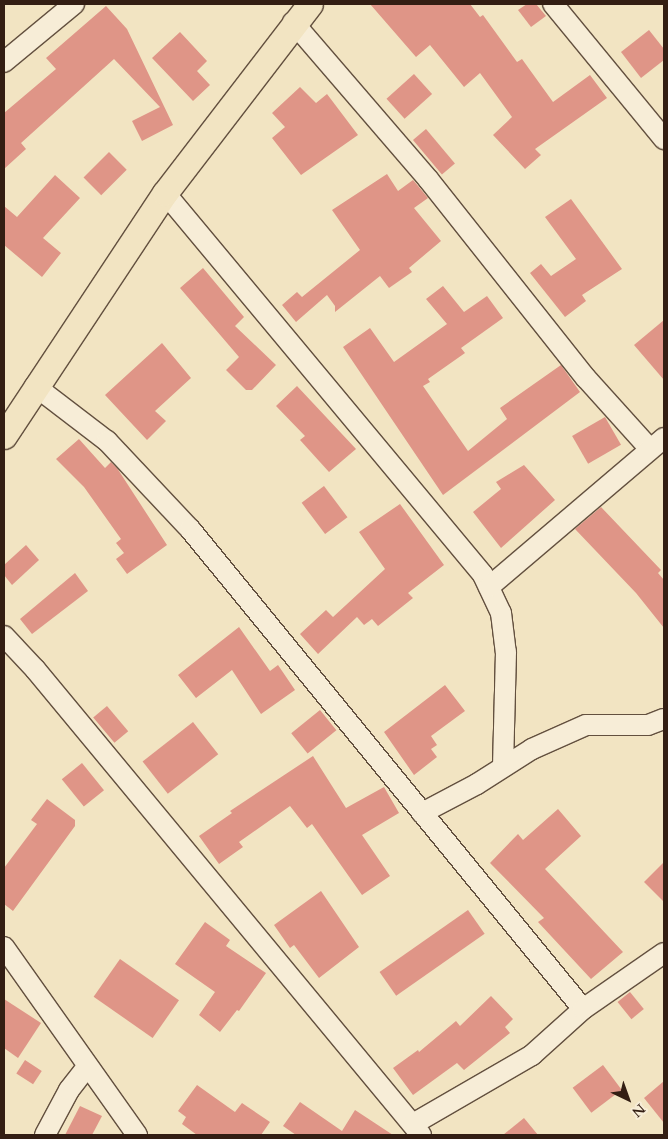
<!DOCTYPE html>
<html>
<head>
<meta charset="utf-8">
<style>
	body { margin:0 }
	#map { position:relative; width:668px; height:1139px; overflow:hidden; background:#f2e4c2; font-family:Cardo,serif }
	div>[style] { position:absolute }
	.building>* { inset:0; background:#df9587; transform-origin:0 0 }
	.roads { filter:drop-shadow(1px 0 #63503f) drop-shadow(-1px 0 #63503f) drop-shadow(0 1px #63503f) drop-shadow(0 -1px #63503f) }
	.minor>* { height:20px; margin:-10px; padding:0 10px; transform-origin:10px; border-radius:10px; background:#f7edd7 }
	.major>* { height:25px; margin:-12.5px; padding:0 12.5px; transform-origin:12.5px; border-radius:12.5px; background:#f2e4c2 }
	span { translate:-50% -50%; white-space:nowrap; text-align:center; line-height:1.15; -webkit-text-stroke:5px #f7edd7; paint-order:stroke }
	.frame { position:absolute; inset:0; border:5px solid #331e13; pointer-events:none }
	.north { position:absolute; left:603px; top:1074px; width:50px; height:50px; -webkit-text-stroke:4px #f7edd7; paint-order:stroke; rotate:138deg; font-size:14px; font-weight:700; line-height:20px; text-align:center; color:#331e13 }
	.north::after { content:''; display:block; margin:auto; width:18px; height:22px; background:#331e13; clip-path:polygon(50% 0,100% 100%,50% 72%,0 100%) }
</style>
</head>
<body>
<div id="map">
	<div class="building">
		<i style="clip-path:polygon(370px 4px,470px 4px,480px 17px,483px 15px,517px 62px,522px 59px,553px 102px,590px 75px,607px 98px,535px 149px,541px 155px,525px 169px,493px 135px,512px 117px,480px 73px,464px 87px,430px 45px,416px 57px)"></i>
		<i style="clip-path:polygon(527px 4px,536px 4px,546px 16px,531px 27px,518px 10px)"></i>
		<i style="clip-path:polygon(106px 6px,127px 29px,173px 125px,142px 141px,132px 121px,160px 107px,114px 59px,21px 143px,26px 149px,4px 169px,4px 113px,56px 69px,46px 58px)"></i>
		<i style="clip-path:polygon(649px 30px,664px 49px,664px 60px,641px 78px,621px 52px)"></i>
		<i style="clip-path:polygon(180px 32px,207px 61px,197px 71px,210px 85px,193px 101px,152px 58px)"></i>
		<i style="left:414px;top:74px;width:27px;height:37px;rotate:48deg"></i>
		<i style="clip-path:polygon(300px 87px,316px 103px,327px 94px,358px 135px,301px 175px,272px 138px,285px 127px,272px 113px)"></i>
		<i style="left:426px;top:129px;width:45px;height:17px;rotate:50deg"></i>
		<i style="left:109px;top:152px;width:25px;height:36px;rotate:45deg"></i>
		<i style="clip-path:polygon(387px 174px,398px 191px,413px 180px,419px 187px,428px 198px,414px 208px,441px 241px,409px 268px,412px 272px,389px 288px,380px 276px,335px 312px,335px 306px,327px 295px,296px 322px,282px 305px,297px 292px,302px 297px,360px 250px,332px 210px)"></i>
		<i style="clip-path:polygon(55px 175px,80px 198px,43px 238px,61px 253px,42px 277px,4px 245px,4px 206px,17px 217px)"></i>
		<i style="clip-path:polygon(571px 199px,622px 269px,582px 295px,586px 301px,565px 317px,530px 273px,541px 264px,551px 276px,576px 259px,545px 217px)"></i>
		<i style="clip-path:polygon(203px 268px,244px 317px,235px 326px,276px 365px,252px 390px,246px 390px,226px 370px,239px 357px,180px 288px)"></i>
		<i style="clip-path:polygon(443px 286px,464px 312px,487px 296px,503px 318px,461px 348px,465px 353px,428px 379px,430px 382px,423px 386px,468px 451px,507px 419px,500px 408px,561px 365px,580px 392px,443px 495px,343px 347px,370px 328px,394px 362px,447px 324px,426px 299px)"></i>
		<i style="clip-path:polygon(664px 320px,664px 380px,634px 345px)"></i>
		<i style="clip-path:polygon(162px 343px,191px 378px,155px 411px,166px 421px,147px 440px,105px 395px)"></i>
		<i style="clip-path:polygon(297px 386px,356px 449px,329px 472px,300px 440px,305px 436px,276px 406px)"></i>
		<i style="left:605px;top:417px;width:32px;height:38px;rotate:60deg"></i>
		<i style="clip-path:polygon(79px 439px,105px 468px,111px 462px,117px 468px,167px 545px,127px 574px,116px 559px,124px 553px,116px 543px,121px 539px,84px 487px,56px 459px)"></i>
		<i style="clip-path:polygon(524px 465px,555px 500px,501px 548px,473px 512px,501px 489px,496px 482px)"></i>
		<i style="left:324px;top:486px;width:39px;height:28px;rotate:53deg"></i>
		<i style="clip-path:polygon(400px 504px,444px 565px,408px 593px,413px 598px,378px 626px,372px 619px,364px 625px,357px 617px,318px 654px,300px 634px,326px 610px,333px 617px,385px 569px,359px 532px)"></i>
		<i style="clip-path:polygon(601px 507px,661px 570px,658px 573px,664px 580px,664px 628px,636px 593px,575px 529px)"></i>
		<i style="clip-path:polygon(26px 545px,39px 560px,12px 585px,4px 575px,4px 565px)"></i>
		<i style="clip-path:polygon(75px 573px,88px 591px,32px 634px,20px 619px)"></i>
		<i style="clip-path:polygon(239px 627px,270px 671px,278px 665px,295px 690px,261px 714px,232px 670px,196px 698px,178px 675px)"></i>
		<i style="clip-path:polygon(445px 685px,465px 711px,431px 736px,437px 745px,431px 749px,437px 757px,414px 775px,384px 732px)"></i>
		<i style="left:107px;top:706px;width:33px;height:18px;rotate:50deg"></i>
		<i style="left:320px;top:710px;width:26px;height:37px;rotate:51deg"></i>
		<i style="left:193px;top:722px;width:41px;height:64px;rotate:52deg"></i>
		<i style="clip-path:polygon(313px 756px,346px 808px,384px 787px,399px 813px,362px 835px,390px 876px,362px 895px,312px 824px,307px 828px,290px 806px,239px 842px,243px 847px,219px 864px,199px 836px,232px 813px,230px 811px)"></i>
		<i style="left:82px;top:763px;width:35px;height:26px;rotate:51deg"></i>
		<i style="clip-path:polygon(47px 799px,75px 820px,75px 826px,13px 911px,4px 904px,4px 868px,37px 824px,31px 820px)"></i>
		<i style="clip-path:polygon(558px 809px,581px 836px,545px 869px,623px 952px,591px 979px,538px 922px,544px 918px,490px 863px,518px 834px,523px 840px)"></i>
		<i style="clip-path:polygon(664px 862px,664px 902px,644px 882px)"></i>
		<i style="clip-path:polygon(321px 891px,359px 947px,319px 978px,294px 945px,290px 948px,274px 925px)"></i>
		<i style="left:468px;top:910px;width:29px;height:108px;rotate:55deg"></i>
		<i style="clip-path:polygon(205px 922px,230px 940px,226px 946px,266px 973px,239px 1011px,237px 1010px,220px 1032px,199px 1015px,215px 992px,175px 964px)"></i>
		<i style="left:120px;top:959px;width:72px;height:46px;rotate:35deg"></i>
		<i style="left:630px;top:992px;width:22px;height:16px;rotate:51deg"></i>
		<i style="clip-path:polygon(491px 996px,513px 1019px,505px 1027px,510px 1033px,464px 1070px,457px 1063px,413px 1095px,393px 1068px,418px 1050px,419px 1052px,456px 1021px,460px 1026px)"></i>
		<i style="clip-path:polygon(4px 999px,41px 1023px,18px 1058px,4px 1048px)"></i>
		<i style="left:25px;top:1060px;width:20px;height:16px;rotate:33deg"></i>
		<i style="left:603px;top:1065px;width:31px;height:38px;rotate:53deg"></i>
		<i style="clip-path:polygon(664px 1081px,664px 1123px,644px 1098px)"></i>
		<i style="clip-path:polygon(197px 1085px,235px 1112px,242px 1103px,270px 1122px,261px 1135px,197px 1135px,182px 1124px,186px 1117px,178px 1111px)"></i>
		<i style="clip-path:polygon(300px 1102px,342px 1131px,355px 1110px,393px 1135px,296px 1135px,283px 1126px)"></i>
		<i style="clip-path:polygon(80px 1106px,102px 1116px,92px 1135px,65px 1135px)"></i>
		<i style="clip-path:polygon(524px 1118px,538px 1135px,503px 1135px)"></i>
	</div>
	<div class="roads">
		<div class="minor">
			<i style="left:553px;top:4px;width:175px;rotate:50.6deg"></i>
			<i style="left:293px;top:22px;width:207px;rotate:49.3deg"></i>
			<i style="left:428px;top:179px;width:254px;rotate:51.6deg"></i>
			<i style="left:586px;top:378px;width:94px;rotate:48deg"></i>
			<i style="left:4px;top:62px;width:91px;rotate:-39.6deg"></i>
			<i style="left:165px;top:193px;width:497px;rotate:50.2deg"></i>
			<i style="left:483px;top:575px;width:42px;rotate:64.7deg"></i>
			<i style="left:501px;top:613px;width:39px;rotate:83deg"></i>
			<i style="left:506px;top:652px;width:115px;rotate:91.5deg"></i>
			<i style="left:35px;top:386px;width:91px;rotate:37.4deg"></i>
			<i style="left:107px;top:441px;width:121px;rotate:46.7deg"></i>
			<i style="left:190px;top:529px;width:620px;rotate:50.69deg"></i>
			<i style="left:489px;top:587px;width:230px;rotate:-40.4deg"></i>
			<i style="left:4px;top:636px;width:45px;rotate:46.8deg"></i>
			<i style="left:35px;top:669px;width:605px;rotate:50.36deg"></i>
			<i style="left:422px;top:813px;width:62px;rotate:-27.8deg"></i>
			<i style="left:477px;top:784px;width:65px;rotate:-32.5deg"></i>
			<i style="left:532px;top:749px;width:59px;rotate:-24deg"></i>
			<i style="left:586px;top:725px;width:62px"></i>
			<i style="left:648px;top:725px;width:17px;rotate:-21deg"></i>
			<i style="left:4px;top:947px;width:230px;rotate:54.7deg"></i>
			<i style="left:413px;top:1124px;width:138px;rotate:-30.1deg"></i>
			<i style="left:532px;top:1055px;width:69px;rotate:-42deg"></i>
			<i style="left:583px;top:1009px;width:98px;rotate:-34.7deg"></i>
			<i style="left:45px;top:1135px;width:51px;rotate:-61.9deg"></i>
			<i style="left:69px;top:1090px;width:28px;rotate:-52deg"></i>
		</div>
		<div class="major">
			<i style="left:4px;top:436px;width:291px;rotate:-56.5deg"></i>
			<i style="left:165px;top:193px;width:238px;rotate:-52.5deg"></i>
		</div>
	</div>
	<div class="frame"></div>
	<div class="north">N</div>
</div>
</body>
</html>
